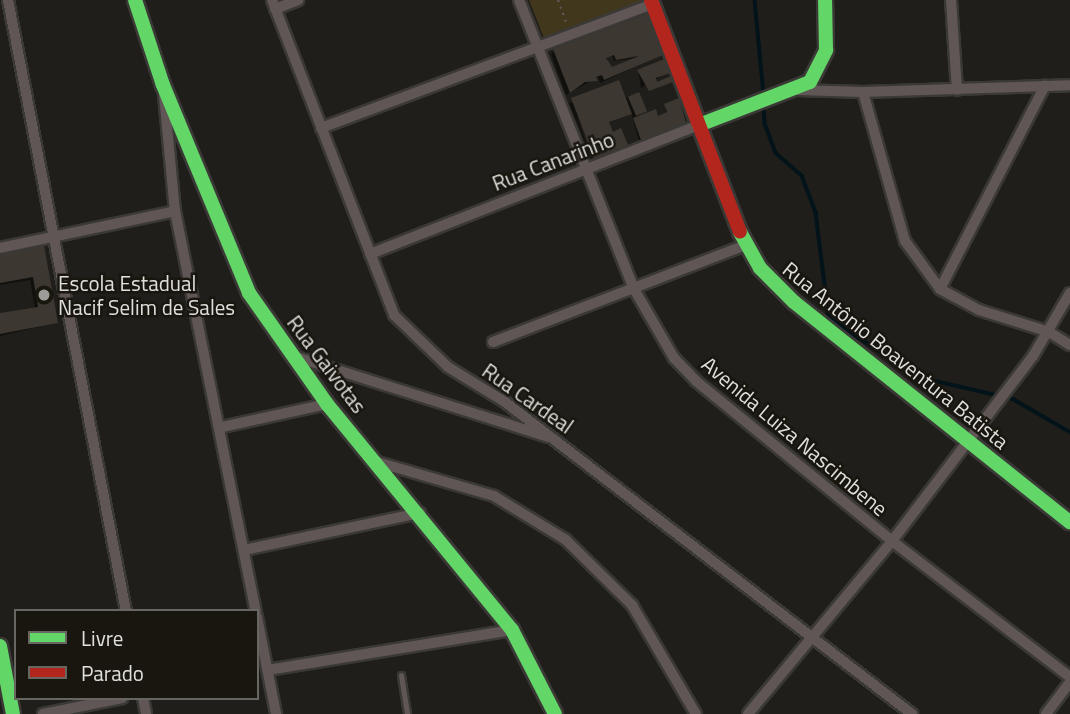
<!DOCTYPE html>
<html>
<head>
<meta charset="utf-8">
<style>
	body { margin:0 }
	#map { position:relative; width:1070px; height:714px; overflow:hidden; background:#201e1a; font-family:"Titillium Web",sans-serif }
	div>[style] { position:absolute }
	.green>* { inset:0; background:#41371d }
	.shadow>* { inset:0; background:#0007 }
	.stream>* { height:3.5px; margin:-1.75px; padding:0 1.75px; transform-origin:1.75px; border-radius:1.75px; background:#03131a }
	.building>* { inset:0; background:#3c3731; transform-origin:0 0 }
	.path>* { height:2px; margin-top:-1px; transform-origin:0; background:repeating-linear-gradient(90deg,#625c5b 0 2px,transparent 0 7px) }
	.roads { filter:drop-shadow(2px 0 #3a3936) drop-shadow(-2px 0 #3a3936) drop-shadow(0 2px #3a3936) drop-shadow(0 -2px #3a3936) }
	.lane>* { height:5px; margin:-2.5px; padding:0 2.5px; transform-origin:2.5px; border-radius:2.5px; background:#615656 }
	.street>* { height:10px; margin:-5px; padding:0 5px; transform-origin:5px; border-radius:5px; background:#615656 }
	.fast>* { height:14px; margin:-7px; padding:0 7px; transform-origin:7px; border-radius:7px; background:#63d668 }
	.jam>* { height:14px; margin:-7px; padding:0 7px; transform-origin:7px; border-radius:7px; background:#b3261e }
	.dots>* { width:19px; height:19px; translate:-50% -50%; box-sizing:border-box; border:4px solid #18160f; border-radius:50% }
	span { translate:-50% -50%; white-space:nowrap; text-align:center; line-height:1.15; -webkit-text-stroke:5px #18160f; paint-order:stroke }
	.street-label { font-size:21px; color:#e1dfdb }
	.poi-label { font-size:21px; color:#e1dfdb }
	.left { translate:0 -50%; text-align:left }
	.legend { position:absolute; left:14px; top:609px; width:245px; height:91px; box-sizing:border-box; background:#18160f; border:2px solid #686661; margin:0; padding:9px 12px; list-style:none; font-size:21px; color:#e1dfdb }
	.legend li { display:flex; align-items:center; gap:14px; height:35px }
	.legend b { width:35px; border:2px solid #686661 }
</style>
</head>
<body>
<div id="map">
	<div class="green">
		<i style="clip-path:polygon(529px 0,643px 0,643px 1px,544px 38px)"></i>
	</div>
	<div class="shadow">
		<i style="clip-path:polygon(evenodd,554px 51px,661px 55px,600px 83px,598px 77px,566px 95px,551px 54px,554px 51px,612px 55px,614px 61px,636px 58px,609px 69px,606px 57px,612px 55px)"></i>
		<i style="clip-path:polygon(638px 71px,665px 74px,641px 88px)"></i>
		<i style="clip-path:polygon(629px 97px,645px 110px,637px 118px,666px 115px,665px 106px,684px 123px,639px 141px,631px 112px,608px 123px,612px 134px,626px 145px,596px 157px,576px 114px,592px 159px,569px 103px)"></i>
		<i style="clip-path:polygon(42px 247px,56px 323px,0 336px,0 315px,35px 309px,30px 280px,0 285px,0 255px)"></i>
	</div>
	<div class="stream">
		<i style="left:755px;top:0;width:96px;rotate:84.6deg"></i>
		<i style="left:764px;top:104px;width:20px;rotate:87deg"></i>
		<i style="left:765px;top:124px;width:31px;rotate:69deg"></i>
		<i style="left:776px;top:153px;width:35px;rotate:41deg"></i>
		<i style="left:802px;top:176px;width:40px;rotate:69deg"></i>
		<i style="left:816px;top:213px;width:106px;rotate:82.9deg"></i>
		<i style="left:829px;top:318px;width:107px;rotate:33.5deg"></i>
		<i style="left:918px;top:377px;width:98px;rotate:13deg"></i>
		<i style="left:1013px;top:399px;width:66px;rotate:30.1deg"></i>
	</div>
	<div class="building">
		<i style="clip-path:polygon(evenodd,647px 14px,663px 55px,604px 80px,602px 75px,596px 77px,598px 81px,585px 82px,570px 93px,553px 49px,647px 14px,614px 55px,616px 60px,639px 56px,612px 67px,606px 58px,614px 55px)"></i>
		<i style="clip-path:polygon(664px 59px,670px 73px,656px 78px,657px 82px,671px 76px,673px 82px,649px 91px,637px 70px)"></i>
		<i style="clip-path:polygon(619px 80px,632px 114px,609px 122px,613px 132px,621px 128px,628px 145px,594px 158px,571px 98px)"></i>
		<i style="left:639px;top:92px;width:21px;height:12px;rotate:67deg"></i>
		<i style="clip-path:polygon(679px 98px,686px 123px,641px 140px,633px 118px,656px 109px,658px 116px,667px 112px,664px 104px)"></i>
		<i style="clip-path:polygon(44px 245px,58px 323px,0 334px,0 313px,38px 307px,33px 277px,0 283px,0 253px)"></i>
	</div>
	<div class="path">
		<i style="left:558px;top:0;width:27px;rotate:70deg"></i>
	</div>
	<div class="roads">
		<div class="lane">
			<i style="left:401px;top:675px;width:39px;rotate:81deg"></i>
		</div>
		<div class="street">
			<i style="left:8px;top:0;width:622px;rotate:79.07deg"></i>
			<i style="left:272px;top:0;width:338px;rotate:68.8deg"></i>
			<i style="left:394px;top:315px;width:75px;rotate:43.9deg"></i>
			<i style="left:448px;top:367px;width:67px;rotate:31.6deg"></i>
			<i style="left:505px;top:402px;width:513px;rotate:37.47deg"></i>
			<i style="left:519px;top:0;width:311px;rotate:68.3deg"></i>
			<i style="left:634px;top:289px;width:80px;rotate:59.9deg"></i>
			<i style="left:674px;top:358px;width:32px;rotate:46deg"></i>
			<i style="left:696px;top:381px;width:253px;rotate:39.2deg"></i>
			<i style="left:892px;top:541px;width:224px;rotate:37.4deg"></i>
			<i style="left:951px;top:0;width:90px;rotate:86.2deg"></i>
			<i style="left:275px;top:9px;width:25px;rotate:-21deg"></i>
			<i style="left:798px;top:90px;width:65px;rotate:1.8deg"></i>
			<i style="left:863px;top:92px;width:207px;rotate:-1.9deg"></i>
			<i style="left:863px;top:92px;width:155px;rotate:74.3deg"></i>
			<i style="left:905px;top:241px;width:59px;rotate:53.9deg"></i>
			<i style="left:940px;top:289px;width:44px;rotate:28.3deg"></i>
			<i style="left:979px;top:310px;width:73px;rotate:17.4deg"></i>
			<i style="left:1049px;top:332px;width:25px;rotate:32deg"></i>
			<i style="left:164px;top:95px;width:117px;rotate:84.6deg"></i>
			<i style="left:175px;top:211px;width:408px;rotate:78.6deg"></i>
			<i style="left:321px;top:128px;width:353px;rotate:-20.5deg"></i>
			<i style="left:0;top:248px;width:179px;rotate:-11.9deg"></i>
			<i style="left:370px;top:254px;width:353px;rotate:-21.4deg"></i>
			<i style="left:940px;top:289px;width:229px;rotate:-62.7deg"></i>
			<i style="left:493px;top:342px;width:271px;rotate:-21deg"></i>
			<i style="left:293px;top:356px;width:268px;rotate:17.6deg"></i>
			<i style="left:222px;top:427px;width:107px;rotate:-12.4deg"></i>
			<i style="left:377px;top:462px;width:122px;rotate:16.2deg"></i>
			<i style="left:494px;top:496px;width:84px;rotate:31.4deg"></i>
			<i style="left:566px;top:540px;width:93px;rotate:44.6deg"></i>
			<i style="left:632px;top:605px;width:126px;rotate:59.6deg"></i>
			<i style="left:244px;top:550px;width:180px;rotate:-11.9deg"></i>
			<i style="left:257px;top:617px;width:99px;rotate:78.9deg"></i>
			<i style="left:268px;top:670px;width:247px;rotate:-9.3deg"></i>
			<i style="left:143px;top:698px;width:16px;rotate:79deg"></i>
			<i style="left:43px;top:714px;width:81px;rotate:-11.4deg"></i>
			<i style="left:748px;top:714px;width:225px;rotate:-50.2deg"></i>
			<i style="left:892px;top:541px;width:233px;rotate:-52.7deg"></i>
			<i style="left:1033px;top:356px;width:73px;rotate:-59.6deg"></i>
			<i style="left:1046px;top:714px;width:40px;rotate:-53deg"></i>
		</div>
		<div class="fast">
			<i style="left:135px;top:0;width:89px;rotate:71.8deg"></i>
			<i style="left:163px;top:85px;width:225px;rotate:67.5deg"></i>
			<i style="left:249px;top:293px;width:136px;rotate:54.9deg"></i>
			<i style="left:327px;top:404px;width:292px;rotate:50.7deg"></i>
			<i style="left:512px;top:630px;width:94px;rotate:62.9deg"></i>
			<i style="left:699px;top:125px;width:119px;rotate:-21.2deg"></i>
			<i style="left:810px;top:82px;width:36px;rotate:-63deg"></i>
			<i style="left:826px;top:50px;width:50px;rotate:-91.1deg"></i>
			<i style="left:740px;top:232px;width:41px;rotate:60.9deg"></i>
			<i style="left:760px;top:268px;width:48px;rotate:45deg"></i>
			<i style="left:794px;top:302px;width:353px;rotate:38.6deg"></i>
			<i style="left:0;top:646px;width:69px;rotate:79.2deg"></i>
		</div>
		<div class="jam">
			<i style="left:651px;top:0;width:248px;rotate:69deg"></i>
		</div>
	</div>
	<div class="dots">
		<i style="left:44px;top:295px;background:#9d9b97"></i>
	</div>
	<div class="street-label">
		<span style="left:553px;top:161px;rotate:-21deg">Rua Canarinho</span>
		<span style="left:896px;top:355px;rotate:39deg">Rua Antônio Boaventura Batista</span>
		<span style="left:327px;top:364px;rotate:53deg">Rua Gaivotas</span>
		<span style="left:528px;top:398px;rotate:35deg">Rua Cardeal</span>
		<span style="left:795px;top:436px;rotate:40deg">Avenida Luiza Nascimbene</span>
	</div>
	<div class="poi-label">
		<span class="left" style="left:58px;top:295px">Escola Estadual<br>Nacif Selim de Sales</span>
	</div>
	<ul class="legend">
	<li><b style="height:9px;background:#63d668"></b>Livre</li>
	<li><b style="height:9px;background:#b3261e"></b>Parado</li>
	</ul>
</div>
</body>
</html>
